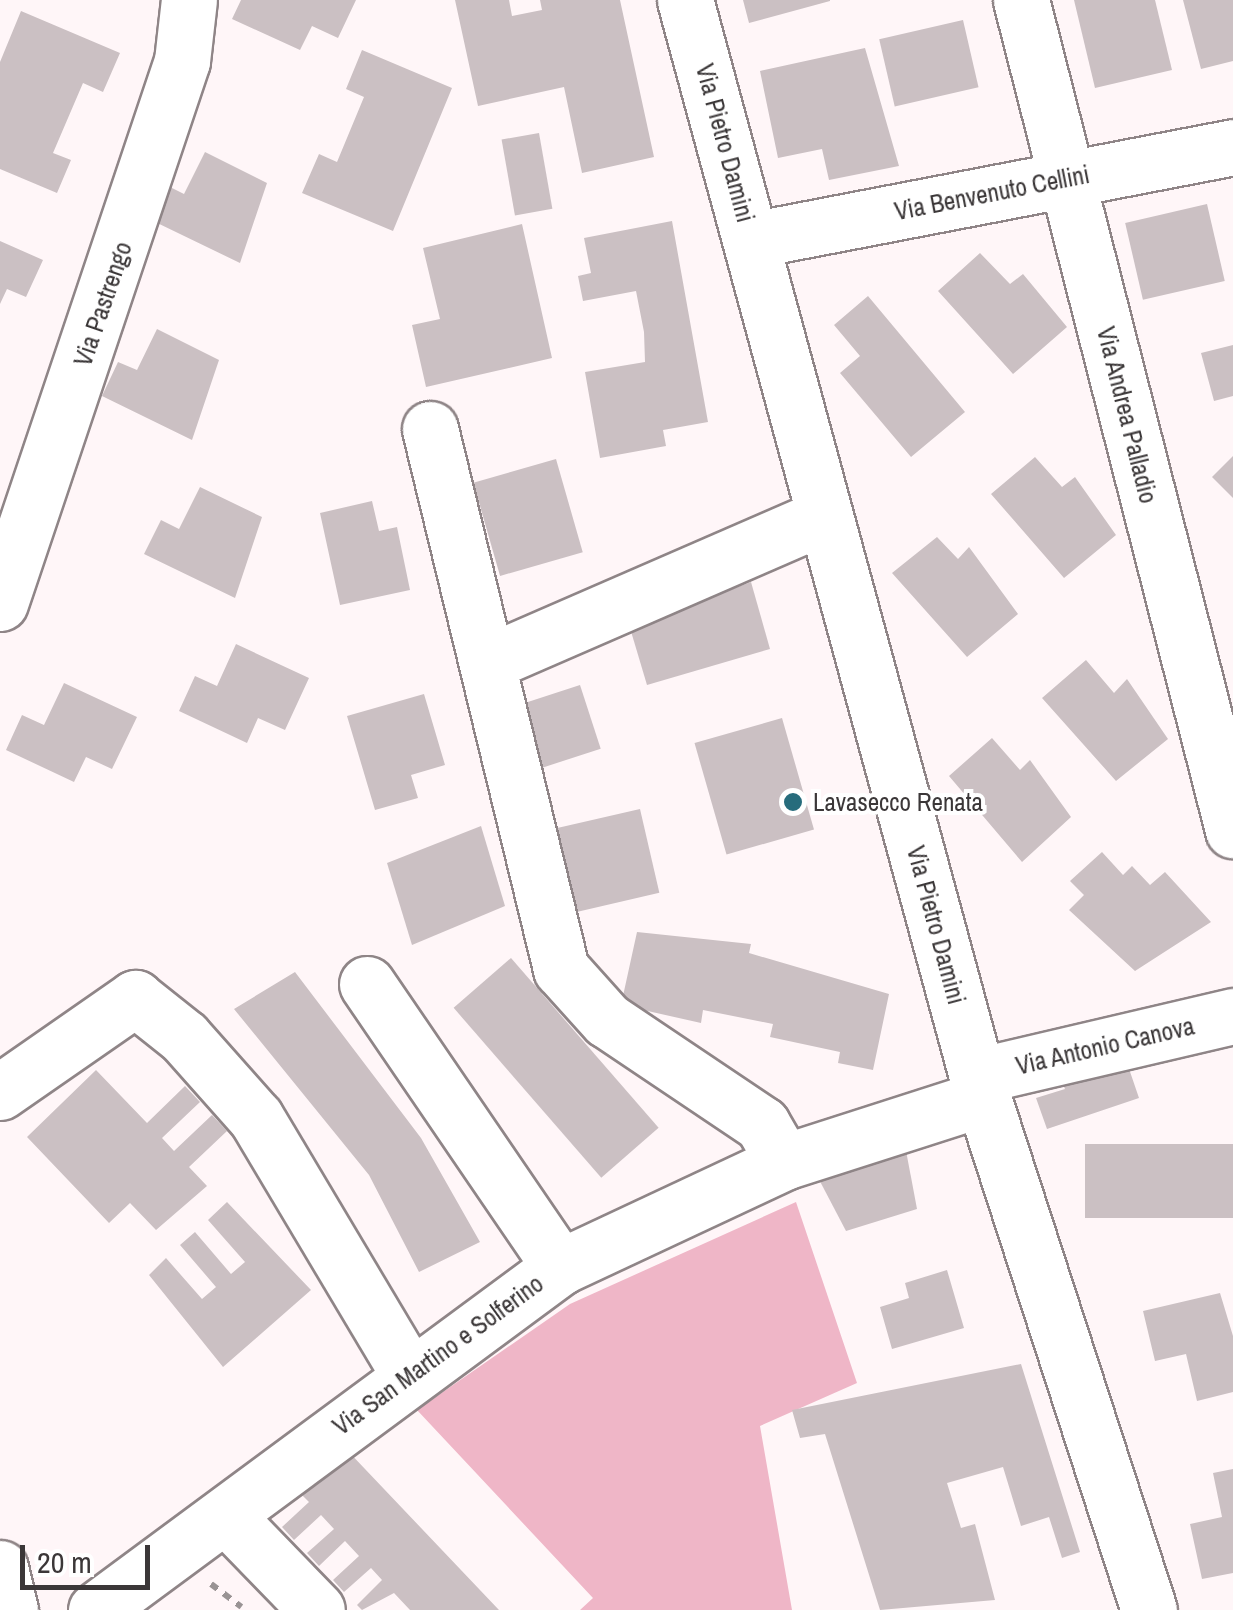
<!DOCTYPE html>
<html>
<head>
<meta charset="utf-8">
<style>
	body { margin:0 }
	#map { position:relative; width:1233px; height:1610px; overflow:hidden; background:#fff6f8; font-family:"Archivo Narrow",sans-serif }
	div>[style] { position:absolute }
	.green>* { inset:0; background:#efb6c7 }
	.building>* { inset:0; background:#cbc0c3; transform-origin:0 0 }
	.path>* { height:6px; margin-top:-3px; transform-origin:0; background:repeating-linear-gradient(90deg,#999394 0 8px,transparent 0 16px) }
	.roads { filter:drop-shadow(2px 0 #8f8587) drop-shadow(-2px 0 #8f8587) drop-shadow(0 2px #8f8587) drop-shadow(0 -2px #8f8587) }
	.minor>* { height:55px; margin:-27.5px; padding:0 27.5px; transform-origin:27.5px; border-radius:27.5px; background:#fff }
	.dots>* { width:28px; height:28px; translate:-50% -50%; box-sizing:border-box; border:5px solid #fff; border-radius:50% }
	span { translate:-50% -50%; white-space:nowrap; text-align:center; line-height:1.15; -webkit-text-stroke:8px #fff; paint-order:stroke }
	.street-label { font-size:25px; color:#3b3738 }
	.poi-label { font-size:25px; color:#3b3738 }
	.left { translate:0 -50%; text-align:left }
	.scale { position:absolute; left:20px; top:1545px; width:130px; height:45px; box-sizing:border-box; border:5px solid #3b3738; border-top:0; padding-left:12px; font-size:30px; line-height:35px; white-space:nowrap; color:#3b3738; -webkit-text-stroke:8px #fff; paint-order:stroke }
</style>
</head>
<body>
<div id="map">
	<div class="green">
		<i style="clip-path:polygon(796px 1202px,857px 1383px,760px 1426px,792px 1610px,580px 1610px,593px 1598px,417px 1410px,570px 1304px)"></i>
	</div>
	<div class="building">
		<i style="clip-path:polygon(241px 0,356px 0,338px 38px,312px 26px,300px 50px,232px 19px)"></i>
		<i style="clip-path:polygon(455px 0,509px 0,512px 16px,542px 10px,540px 0,620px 0,654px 157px,582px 173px,564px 87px,478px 106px)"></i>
		<i style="clip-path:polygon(743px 0,830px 0,830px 1px,749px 23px)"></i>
		<i style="clip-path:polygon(1074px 0,1155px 0,1172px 70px,1095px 88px)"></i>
		<i style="clip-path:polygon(1183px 0,1233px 0,1233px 61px,1201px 69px)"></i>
		<i style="clip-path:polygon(21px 11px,120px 53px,103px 92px,83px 83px,53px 153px,71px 160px,57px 193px,0 169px,0 62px)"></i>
		<i style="left:963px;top:20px;width:69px;height:86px;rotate:77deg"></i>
		<i style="clip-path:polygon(865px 48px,899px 166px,829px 180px,822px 149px,778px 158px,760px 71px)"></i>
		<i style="clip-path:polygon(362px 50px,452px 88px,393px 231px,302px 193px,319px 154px,337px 162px,364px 97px,346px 89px)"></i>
		<i style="left:539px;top:133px;width:77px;height:38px;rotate:80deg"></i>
		<i style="clip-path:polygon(205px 152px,267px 183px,240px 263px,149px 219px,166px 185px,184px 194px)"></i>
		<i style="left:1207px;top:204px;width:79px;height:84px;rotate:77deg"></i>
		<i style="clip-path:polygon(672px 221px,708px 422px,663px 430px,666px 446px,600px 458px,585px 372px,645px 362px,644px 332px,636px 291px,583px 301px,578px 276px,591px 273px,584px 238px)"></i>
		<i style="clip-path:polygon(522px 224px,552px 358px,426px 387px,412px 325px,440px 319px,423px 248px)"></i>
		<i style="clip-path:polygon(0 241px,43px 260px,26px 297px,7px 289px,0 304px)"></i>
		<i style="clip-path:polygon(980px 253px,1010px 284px,1023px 274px,1067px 327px,1013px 374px,938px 291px)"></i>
		<i style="clip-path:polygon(868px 296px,965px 412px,911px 457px,840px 373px,860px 356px,834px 325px)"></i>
		<i style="clip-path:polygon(157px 329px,219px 360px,192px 440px,102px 396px,118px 362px,137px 370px)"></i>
		<i style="clip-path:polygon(1233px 345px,1233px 396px,1214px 401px,1201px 353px)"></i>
		<i style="clip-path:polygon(1233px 456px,1233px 498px,1212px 477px)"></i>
		<i style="clip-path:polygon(1035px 457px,1062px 487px,1075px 477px,1116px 535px,1064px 578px,991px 494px)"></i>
		<i style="left:556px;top:459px;width:97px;height:86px;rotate:74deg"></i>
		<i style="clip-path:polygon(200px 487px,262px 517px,235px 598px,144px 554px,161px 520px,179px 529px)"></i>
		<i style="clip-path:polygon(372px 501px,379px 531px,397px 527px,410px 590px,340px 605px,320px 513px)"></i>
		<i style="clip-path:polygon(937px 537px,958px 559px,969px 547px,1018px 614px,967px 657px,892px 573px)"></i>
		<i style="clip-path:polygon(751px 582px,770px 649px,647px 685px,630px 628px)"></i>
		<i style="clip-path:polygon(236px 644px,309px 678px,285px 730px,258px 718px,247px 743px,179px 711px,195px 676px,217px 686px)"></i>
		<i style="clip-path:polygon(1086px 660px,1114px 693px,1127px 679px,1168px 739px,1116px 781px,1042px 698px)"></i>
		<i style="clip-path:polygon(64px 683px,137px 717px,112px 769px,86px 757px,74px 782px,6px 750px,22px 715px,44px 725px)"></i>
		<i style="left:580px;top:685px;width:67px;height:75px;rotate:72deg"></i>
		<i style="clip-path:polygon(424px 694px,445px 765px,411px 775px,418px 798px,375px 810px,347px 716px)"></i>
		<i style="left:782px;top:718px;width:116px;height:91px;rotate:74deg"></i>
		<i style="clip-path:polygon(992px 738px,1020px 770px,1030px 760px,1071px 817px,1022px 862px,949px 776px)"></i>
		<i style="left:640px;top:809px;width:86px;height:86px;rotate:77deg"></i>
		<i style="clip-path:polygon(481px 826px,505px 906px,412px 945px,387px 863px)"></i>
		<i style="clip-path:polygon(1102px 852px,1123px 875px,1132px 866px,1150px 885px,1165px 872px,1211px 922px,1135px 971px,1069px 910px,1084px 895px,1070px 881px)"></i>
		<i style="clip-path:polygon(637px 932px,751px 944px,749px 953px,889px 994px,873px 1070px,838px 1063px,840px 1052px,770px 1037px,773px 1024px,703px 1010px,701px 1023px,621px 1005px)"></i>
		<i style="left:511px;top:958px;width:225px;height:76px;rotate:49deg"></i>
		<i style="clip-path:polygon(295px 972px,421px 1138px,480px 1242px,419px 1272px,369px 1175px,234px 1009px)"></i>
		<i style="clip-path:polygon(1125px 1057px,1139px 1098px,1047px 1129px,1036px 1098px,1065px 1089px,1061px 1079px)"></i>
		<i style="clip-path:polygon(96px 1070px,147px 1123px,185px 1086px,200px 1102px,162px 1138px,174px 1151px,212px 1115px,227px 1131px,189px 1167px,207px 1186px,156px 1230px,130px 1203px,109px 1223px,27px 1137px)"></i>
		<i style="clip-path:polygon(904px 1140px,917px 1209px,846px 1231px,813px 1168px)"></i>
		<i style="left:1233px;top:1144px;width:74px;height:148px;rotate:90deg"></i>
		<i style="clip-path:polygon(227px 1202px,311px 1290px,223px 1367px,149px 1275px,166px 1258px,202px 1299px,216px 1287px,180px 1245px,195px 1232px,231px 1274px,245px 1262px,208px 1220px)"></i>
		<i style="clip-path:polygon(947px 1270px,964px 1328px,892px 1349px,880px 1307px,909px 1298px,905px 1283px)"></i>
		<i style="clip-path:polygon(1220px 1293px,1233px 1336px,1233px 1392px,1197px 1401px,1186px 1354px,1155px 1361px,1143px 1311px)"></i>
		<i style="clip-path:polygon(1021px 1364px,1080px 1552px,1062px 1558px,1049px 1517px,1021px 1526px,1003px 1467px,947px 1483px,961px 1528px,975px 1524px,995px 1600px,880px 1610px,825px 1434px,800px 1438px,792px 1410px)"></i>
		<i style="clip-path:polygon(346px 1449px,499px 1610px,410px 1610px,394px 1593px,362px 1610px,357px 1605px,382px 1580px,371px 1568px,344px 1592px,333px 1580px,359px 1556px,345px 1541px,319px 1566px,307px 1553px,334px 1529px,321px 1515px,294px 1540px,282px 1527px,309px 1502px,300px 1493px)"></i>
		<i style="clip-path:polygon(1233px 1469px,1233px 1573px,1202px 1579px,1190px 1524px,1222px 1517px,1213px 1473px)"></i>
	</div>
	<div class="path">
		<i style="left:211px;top:1584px;width:38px;rotate:37deg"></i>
	</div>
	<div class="roads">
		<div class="minor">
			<i style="left:685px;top:0;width:1138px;rotate:74.82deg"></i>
			<i style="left:983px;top:1098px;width:538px;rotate:72.04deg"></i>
			<i style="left:1021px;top:0;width:857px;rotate:75.67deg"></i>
			<i style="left:751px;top:240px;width:491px;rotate:-10.9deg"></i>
			<i style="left:430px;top:429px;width:556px;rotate:76.36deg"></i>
			<i style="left:561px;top:969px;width:69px;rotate:48deg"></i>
			<i style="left:607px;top:1020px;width:187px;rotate:33.9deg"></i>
			<i style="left:762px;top:1124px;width:44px;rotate:59.9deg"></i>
			<i style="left:0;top:603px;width:572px;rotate:-71.44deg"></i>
			<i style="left:182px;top:61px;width:61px;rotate:-83.5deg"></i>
			<i style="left:489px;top:662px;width:365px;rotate:-23.5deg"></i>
			<i style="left:367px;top:984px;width:343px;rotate:55.7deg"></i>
			<i style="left:977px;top:1076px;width:263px;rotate:-13.2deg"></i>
			<i style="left:0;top:1092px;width:165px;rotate:-34.8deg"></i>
			<i style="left:135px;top:998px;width:63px;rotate:38.5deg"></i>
			<i style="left:184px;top:1037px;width:108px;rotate:48.4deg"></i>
			<i style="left:256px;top:1118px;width:297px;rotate:59.2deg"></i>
			<i style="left:227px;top:1517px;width:129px;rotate:45.9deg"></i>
			<i style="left:0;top:1568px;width:43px;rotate:76.6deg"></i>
			<i style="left:96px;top:1610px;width:577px;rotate:-36.47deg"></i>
			<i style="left:560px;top:1267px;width:247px;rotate:-25.1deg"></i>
			<i style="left:784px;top:1162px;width:209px;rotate:-17.8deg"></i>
		</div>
	</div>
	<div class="dots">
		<i style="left:793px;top:802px;background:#276c7c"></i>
	</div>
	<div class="street-label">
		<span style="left:725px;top:143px;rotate:75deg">Via Pietro Damini</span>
		<span style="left:992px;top:193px;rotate:-11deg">Via Benvenuto Cellini</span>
		<span style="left:103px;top:304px;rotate:-71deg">Via Pastrengo</span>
		<span style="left:1127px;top:415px;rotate:76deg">Via Andrea Palladio</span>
		<span style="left:936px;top:925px;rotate:75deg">Via Pietro Damini</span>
		<span style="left:1105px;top:1046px;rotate:-13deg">Via Antonio Canova</span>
		<span style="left:438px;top:1355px;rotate:-36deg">Via San Martino e Solferino</span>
	</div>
	<div class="poi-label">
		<span class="left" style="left:813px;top:802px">Lavasecco Renata</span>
	</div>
	<div class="scale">20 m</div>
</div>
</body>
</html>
